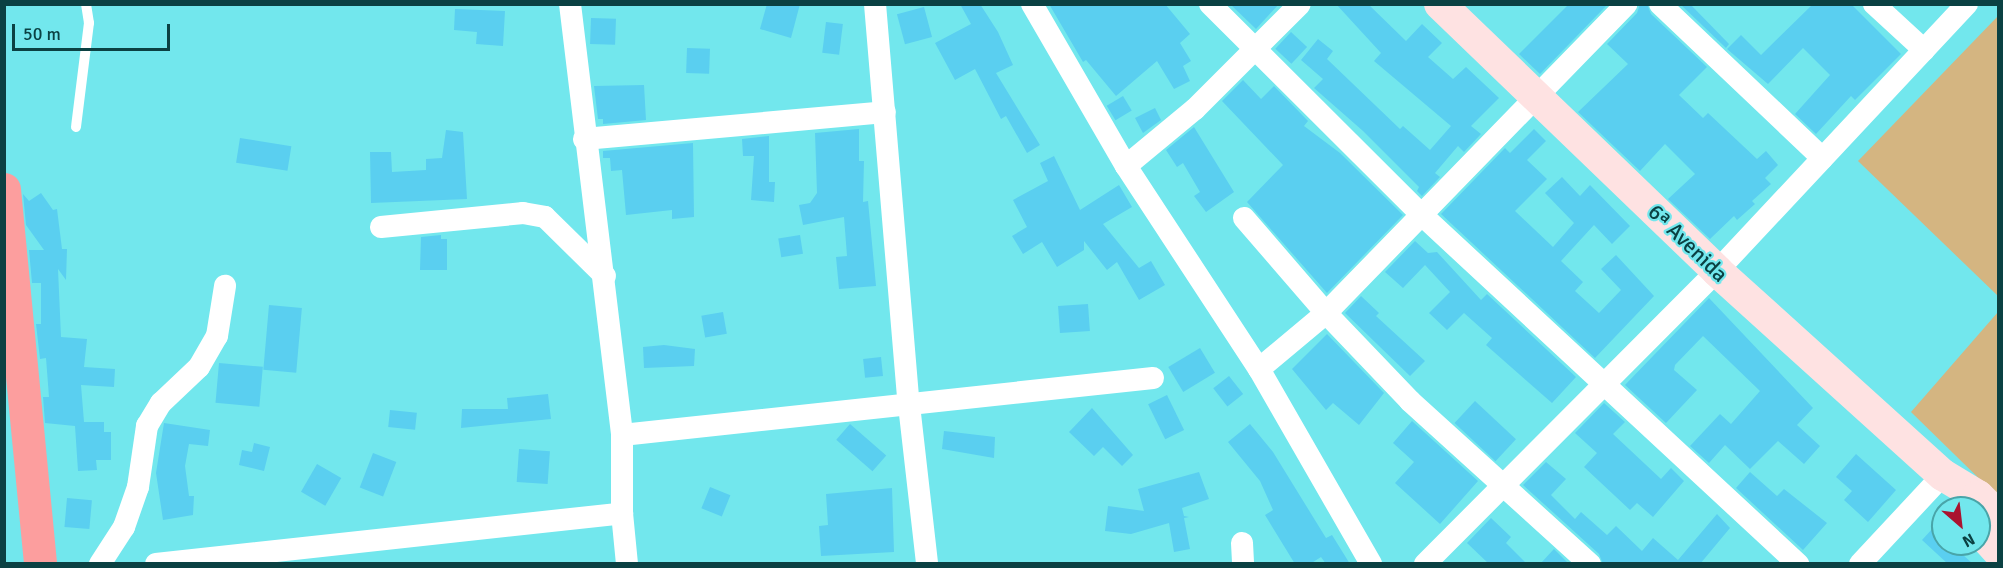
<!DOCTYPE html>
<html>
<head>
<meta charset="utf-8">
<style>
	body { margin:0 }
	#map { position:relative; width:2003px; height:568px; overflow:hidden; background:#72e7ed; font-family:Signika,sans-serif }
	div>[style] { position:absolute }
	.green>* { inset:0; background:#d4b581 }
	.building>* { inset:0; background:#5acff0; transform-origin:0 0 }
	.lane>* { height:10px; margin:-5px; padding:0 5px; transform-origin:5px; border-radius:5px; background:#fff }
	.street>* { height:22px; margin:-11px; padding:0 11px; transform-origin:11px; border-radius:11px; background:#fff }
	.secondary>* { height:32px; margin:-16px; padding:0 16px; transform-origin:16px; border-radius:16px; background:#fee2e2 }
	.highway>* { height:33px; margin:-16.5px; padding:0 16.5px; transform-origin:16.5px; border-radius:16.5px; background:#fc9e9e }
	span { translate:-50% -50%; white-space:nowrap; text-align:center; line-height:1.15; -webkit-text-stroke:4.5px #72e7ed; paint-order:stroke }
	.street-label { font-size:22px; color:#0b4143 }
	.frame { position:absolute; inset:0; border:6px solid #0b4143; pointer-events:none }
	.north { position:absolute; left:1931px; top:496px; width:60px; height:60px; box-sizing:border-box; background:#72e7ed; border:2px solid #49a5a9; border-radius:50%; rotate:152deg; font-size:16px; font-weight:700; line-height:24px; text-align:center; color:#0b4143 }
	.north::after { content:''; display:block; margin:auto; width:21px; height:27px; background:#aa132f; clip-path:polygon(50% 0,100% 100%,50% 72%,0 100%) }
	.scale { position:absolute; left:12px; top:24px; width:158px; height:27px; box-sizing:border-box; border:3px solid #0b4143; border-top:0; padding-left:8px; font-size:18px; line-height:21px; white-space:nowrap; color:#0b4143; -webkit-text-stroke:4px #72e7ed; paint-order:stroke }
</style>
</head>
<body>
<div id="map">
	<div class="green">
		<i style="clip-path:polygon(1998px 16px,1998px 296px,1858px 161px)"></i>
		<i style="clip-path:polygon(1998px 312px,1998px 497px,1911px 412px)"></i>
	</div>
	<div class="building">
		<i style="clip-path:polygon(767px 4px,800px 4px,791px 38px,760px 29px)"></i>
		<i style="clip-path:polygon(960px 4px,980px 4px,998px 32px,1013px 65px,996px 73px,1040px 145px,1027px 153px,1006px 116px,1001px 119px,975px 69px,955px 80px,935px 43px,971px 24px)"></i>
		<i style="clip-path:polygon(1049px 4px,1165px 4px,1190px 34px,1180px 43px,1191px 61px,1183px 66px,1190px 81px,1174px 89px,1157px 61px,1116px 96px,1086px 60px,1083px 62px)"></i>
		<i style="clip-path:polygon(1230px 4px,1279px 4px,1256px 29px)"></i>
		<i style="clip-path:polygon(1336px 4px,1368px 4px,1406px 41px,1422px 24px,1442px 43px,1428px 57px,1453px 79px,1466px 67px,1499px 98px,1471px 126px,1481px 134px,1464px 152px,1458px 146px,1435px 173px,1440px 177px,1422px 196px,1417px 191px,1419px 187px,1363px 131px,1314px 88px,1323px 79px,1301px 60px,1318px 39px,1333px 51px,1327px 59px,1400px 129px,1403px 126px,1430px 150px,1451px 126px,1374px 61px,1381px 53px)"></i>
		<i style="clip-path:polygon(1569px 4px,1608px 4px,1540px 74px,1519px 54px)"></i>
		<i style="clip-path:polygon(1640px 4px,1647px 4px,1651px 14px,1707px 67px,1679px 95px,1703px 118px,1708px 113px,1757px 159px,1766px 151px,1778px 165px,1765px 178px,1771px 184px,1752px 201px,1755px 204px,1737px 220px,1734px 216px,1710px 239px,1668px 199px,1695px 174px,1665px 144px,1640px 171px,1578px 112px,1628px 64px,1607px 44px,1637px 13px)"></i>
		<i style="clip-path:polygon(1680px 4px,1690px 4px,1729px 44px,1726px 48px)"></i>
		<i style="clip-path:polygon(1813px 4px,1851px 4px,1901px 54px,1855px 100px,1851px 96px,1816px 134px,1795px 114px,1830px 75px,1803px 48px,1768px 84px,1727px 49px,1741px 35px,1761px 55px)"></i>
		<i style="left:924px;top:7px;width:31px;height:28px;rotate:75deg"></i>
		<i style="clip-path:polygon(455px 9px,505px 11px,503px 46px,476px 44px,477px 32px,454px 30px)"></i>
		<i style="left:591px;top:18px;width:25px;height:26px;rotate:2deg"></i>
		<i style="left:826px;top:22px;width:17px;height:31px;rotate:7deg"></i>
		<i style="left:1291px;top:32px;width:22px;height:23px;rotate:43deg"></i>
		<i style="left:687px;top:48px;width:23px;height:25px;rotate:2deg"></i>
		<i style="clip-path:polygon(1243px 80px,1261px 99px,1274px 86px,1308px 121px,1304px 126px,1340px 153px,1403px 215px,1327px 293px,1247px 202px,1283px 165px,1222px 101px)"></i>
		<i style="clip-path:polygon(644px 85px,646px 120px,603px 124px,603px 119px,598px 119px,594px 86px)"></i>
		<i style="left:1123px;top:96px;width:17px;height:19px;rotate:59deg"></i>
		<i style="clip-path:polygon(1155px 108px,1161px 120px,1143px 133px,1135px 118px)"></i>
		<i style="clip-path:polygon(1194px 127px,1234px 192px,1206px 212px,1194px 196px,1200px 192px,1183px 163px,1177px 167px,1166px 150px)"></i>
		<i style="clip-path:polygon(859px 129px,859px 161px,864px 161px,863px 202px,868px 201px,876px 286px,839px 289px,836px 257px,847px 256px,844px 217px,803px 225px,799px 205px,810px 203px,817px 193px,815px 133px)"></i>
		<i style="clip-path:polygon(1534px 129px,1546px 141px,1527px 160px,1547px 179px,1515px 211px,1553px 247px,1574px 223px,1545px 193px,1562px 177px,1580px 196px,1590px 185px,1630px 226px,1612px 244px,1594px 225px,1561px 261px,1583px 282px,1575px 291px,1599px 313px,1621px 290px,1601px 269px,1616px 255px,1654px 296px,1595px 358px,1441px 214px,1505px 148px,1510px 153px)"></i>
		<i style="clip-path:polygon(446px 130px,463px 132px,467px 199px,371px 203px,370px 152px,391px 152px,392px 172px,426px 170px,426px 159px,442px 158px)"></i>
		<i style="clip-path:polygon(769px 136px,769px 182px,775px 182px,774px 202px,751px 200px,754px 156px,743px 156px,742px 139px)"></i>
		<i style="left:240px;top:138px;width:52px;height:25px;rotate:9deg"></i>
		<i style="clip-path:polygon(693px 143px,694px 217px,672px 219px,672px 210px,626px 215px,622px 170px,611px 171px,610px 158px,603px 158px,603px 151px)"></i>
		<i style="clip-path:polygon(1054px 156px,1080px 210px,1119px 185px,1132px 207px,1103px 224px,1139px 268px,1151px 261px,1165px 285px,1139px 300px,1117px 262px,1107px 270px,1084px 241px,1084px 250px,1057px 267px,1042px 242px,1023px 254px,1012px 236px,1027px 227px,1013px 200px,1048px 181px,1040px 163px)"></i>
		<i style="clip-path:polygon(41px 193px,53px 210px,57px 209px,62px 249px,67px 249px,66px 280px,58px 269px,61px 337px,87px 339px,84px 367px,115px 369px,114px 387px,81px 385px,84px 422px,104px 422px,104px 432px,111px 432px,111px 460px,96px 460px,97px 470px,78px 471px,75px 426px,45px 423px,43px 397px,49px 397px,46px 358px,40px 359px,36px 324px,41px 324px,41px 283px,32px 283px,29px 250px,44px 250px,26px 225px,23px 194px,29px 201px)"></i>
		<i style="clip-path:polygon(441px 235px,441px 239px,447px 239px,447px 270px,420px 270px,421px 237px)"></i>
		<i style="left:800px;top:235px;width:19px;height:22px;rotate:81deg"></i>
		<i style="clip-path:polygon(1415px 241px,1428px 253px,1437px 252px,1481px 300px,1487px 294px,1576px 377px,1552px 403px,1486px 345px,1492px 338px,1464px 313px,1447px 330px,1429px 313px,1450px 292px,1425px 265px,1403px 288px,1385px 272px)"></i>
		<i style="clip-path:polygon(1361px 296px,1379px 313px,1376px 316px,1425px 361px,1410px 376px,1345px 313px)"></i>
		<i style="clip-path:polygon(1709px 298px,1813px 408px,1797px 425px,1820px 446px,1804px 464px,1778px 441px,1750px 469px,1725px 445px,1709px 463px,1690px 446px,1720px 414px,1731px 424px,1760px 391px,1703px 336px,1675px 365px,1674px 370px,1697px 390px,1666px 423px,1625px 385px)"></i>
		<i style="left:1088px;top:304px;width:27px;height:30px;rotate:86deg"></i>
		<i style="left:269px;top:305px;width:33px;height:65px;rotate:5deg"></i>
		<i style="left:723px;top:312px;width:22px;height:22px;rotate:80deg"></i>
		<i style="clip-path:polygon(1327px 334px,1384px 393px,1359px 425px,1333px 403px,1326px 410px,1292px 369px)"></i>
		<i style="clip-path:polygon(664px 345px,695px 349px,694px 366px,644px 368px,643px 347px)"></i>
		<i style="left:1200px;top:348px;width:29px;height:37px;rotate:59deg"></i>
		<i style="left:881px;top:357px;width:19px;height:18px;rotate:84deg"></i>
		<i style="left:219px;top:363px;width:44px;height:40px;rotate:5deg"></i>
		<i style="left:1229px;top:376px;width:23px;height:20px;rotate:52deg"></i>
		<i style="clip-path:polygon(548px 394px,551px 419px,461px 428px,462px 409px,508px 409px,507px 398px)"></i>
		<i style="left:1167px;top:395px;width:39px;height:21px;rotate:64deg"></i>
		<i style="left:1475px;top:401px;width:56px;height:30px;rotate:43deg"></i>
		<i style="clip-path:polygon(1604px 403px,1625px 422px,1613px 434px,1661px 479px,1671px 468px,1684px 481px,1653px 517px,1637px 503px,1630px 510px,1584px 467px,1597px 453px,1575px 433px)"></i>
		<i style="clip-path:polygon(1092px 408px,1133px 455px,1122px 466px,1103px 447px,1094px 456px,1069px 432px)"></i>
		<i style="left:390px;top:410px;width:27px;height:17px;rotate:6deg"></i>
		<i style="clip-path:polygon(1412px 421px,1478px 481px,1440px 524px,1395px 483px,1414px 462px,1393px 443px)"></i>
		<i style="clip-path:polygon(164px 423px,210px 430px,208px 446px,189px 444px,185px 466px,189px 496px,194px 496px,193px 515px,163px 520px,156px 473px)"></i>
		<i style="left:850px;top:424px;width:48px;height:21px;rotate:41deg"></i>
		<i style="clip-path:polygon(1250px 424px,1273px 452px,1326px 538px,1332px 535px,1350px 564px,1326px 564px,1321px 557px,1310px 564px,1295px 564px,1265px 515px,1273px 510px,1260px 481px,1228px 442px)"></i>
		<i style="clip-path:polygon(944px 431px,995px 437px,994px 458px,942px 449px)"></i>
		<i style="clip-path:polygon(254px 443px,270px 447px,264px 471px,239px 465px,242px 450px,252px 452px)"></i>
		<i style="left:519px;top:449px;width:31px;height:33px;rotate:4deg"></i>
		<i style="left:373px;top:453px;width:25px;height:37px;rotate:21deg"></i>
		<i style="clip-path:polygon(1856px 454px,1896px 490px,1868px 522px,1844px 500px,1852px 491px,1836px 477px)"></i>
		<i style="clip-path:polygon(1546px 462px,1566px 479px,1551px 495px,1575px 519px,1581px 512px,1607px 535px,1616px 526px,1642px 551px,1653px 538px,1678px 560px,1717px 514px,1730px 528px,1700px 564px,1603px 564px,1599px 554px,1523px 485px)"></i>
		<i style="left:317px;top:464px;width:28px;height:32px;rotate:30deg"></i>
		<i style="clip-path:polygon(1199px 472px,1209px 499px,1182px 508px,1184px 516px,1189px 517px,1184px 518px,1190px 549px,1174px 552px,1169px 523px,1131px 534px,1105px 531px,1108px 506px,1144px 511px,1138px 489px)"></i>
		<i style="clip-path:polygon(1750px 472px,1777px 496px,1784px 489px,1827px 523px,1803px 550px,1736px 488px)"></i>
		<i style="left:710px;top:487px;width:22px;height:23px;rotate:22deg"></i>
		<i style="clip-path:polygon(892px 488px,894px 552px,821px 556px,819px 526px,828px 525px,826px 494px)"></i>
		<i style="left:67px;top:498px;width:25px;height:29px;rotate:5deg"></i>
		<i style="clip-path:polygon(1491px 518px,1511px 537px,1506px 543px,1527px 564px,1489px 564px,1467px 543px)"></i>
		<i style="clip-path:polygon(1933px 528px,1943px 537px,1943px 544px,1951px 544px,1973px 564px,1948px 564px,1922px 540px)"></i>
		<i style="clip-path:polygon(1554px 549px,1569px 564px,1540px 564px)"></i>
	</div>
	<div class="lane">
		<i style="left:76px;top:127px;width:105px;rotate:-82.9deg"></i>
		<i style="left:89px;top:23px;width:19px;rotate:-99deg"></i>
	</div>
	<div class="street">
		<i style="left:570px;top:4px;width:434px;rotate:83.1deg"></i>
		<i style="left:622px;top:435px;width:78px;rotate:90deg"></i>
		<i style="left:622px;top:513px;width:51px;rotate:84.4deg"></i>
		<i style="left:875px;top:4px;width:402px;rotate:85.2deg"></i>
		<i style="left:909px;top:405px;width:160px;rotate:83.5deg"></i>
		<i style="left:1032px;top:4px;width:187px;rotate:59.9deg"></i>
		<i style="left:1126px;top:166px;width:243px;rotate:56.8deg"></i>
		<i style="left:1259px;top:369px;width:225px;rotate:60.1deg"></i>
		<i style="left:1210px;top:4px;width:301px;rotate:44.9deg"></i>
		<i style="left:1423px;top:216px;width:512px;rotate:42.86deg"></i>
		<i style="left:1660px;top:4px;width:224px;rotate:43.5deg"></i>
		<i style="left:1874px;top:4px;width:68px;rotate:42.6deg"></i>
		<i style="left:584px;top:139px;width:302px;rotate:-5.1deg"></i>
		<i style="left:1126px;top:166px;width:89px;rotate:-39.6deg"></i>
		<i style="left:1195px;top:109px;width:148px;rotate:-45deg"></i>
		<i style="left:1244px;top:218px;width:125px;rotate:49.2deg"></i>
		<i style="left:1326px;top:313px;width:122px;rotate:46.3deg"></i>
		<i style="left:1410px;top:401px;width:243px;rotate:42.2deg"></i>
		<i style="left:381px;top:227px;width:143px;rotate:-5.6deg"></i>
		<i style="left:523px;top:213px;width:22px;rotate:10deg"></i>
		<i style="left:545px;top:217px;width:84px;rotate:44.5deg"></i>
		<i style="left:1259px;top:369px;width:87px;rotate:-39.9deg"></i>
		<i style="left:1326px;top:313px;width:431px;rotate:-45.8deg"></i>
		<i style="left:622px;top:435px;width:534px;rotate:-6.13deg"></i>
		<i style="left:1242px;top:543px;width:21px;rotate:87deg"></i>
		<i style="left:100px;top:564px;width:44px;rotate:-57deg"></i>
		<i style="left:124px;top:527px;width:42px;rotate:-70.7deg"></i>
		<i style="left:138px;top:487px;width:62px;rotate:-81.6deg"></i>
		<i style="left:147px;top:426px;width:27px;rotate:-59deg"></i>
		<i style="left:161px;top:403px;width:52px;rotate:-43.5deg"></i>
		<i style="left:199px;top:367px;width:36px;rotate:-60deg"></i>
		<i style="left:217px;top:336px;width:51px;rotate:-80.9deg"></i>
		<i style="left:156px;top:564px;width:469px;rotate:-6.2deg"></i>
		<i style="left:1425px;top:564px;width:414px;rotate:-45.1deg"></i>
		<i style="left:1717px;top:271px;width:366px;rotate:-46.9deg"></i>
		<i style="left:1860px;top:564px;width:122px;rotate:-47deg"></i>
	</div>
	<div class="secondary">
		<i style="left:1440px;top:4px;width:385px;rotate:43.9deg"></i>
		<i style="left:1717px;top:271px;width:304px;rotate:42.1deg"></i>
		<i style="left:1943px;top:475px;width:41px;rotate:31deg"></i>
		<i style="left:1978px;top:496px;width:28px;rotate:45deg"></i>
		<i style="left:1979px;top:530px;width:28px;rotate:48deg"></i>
	</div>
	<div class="highway">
		<i style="left:4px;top:189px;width:377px;rotate:84.5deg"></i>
	</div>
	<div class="street-label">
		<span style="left:1688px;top:243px;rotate:44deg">6ª Avenida</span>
	</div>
	<div class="frame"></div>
	<div class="north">N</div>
	<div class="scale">50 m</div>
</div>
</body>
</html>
